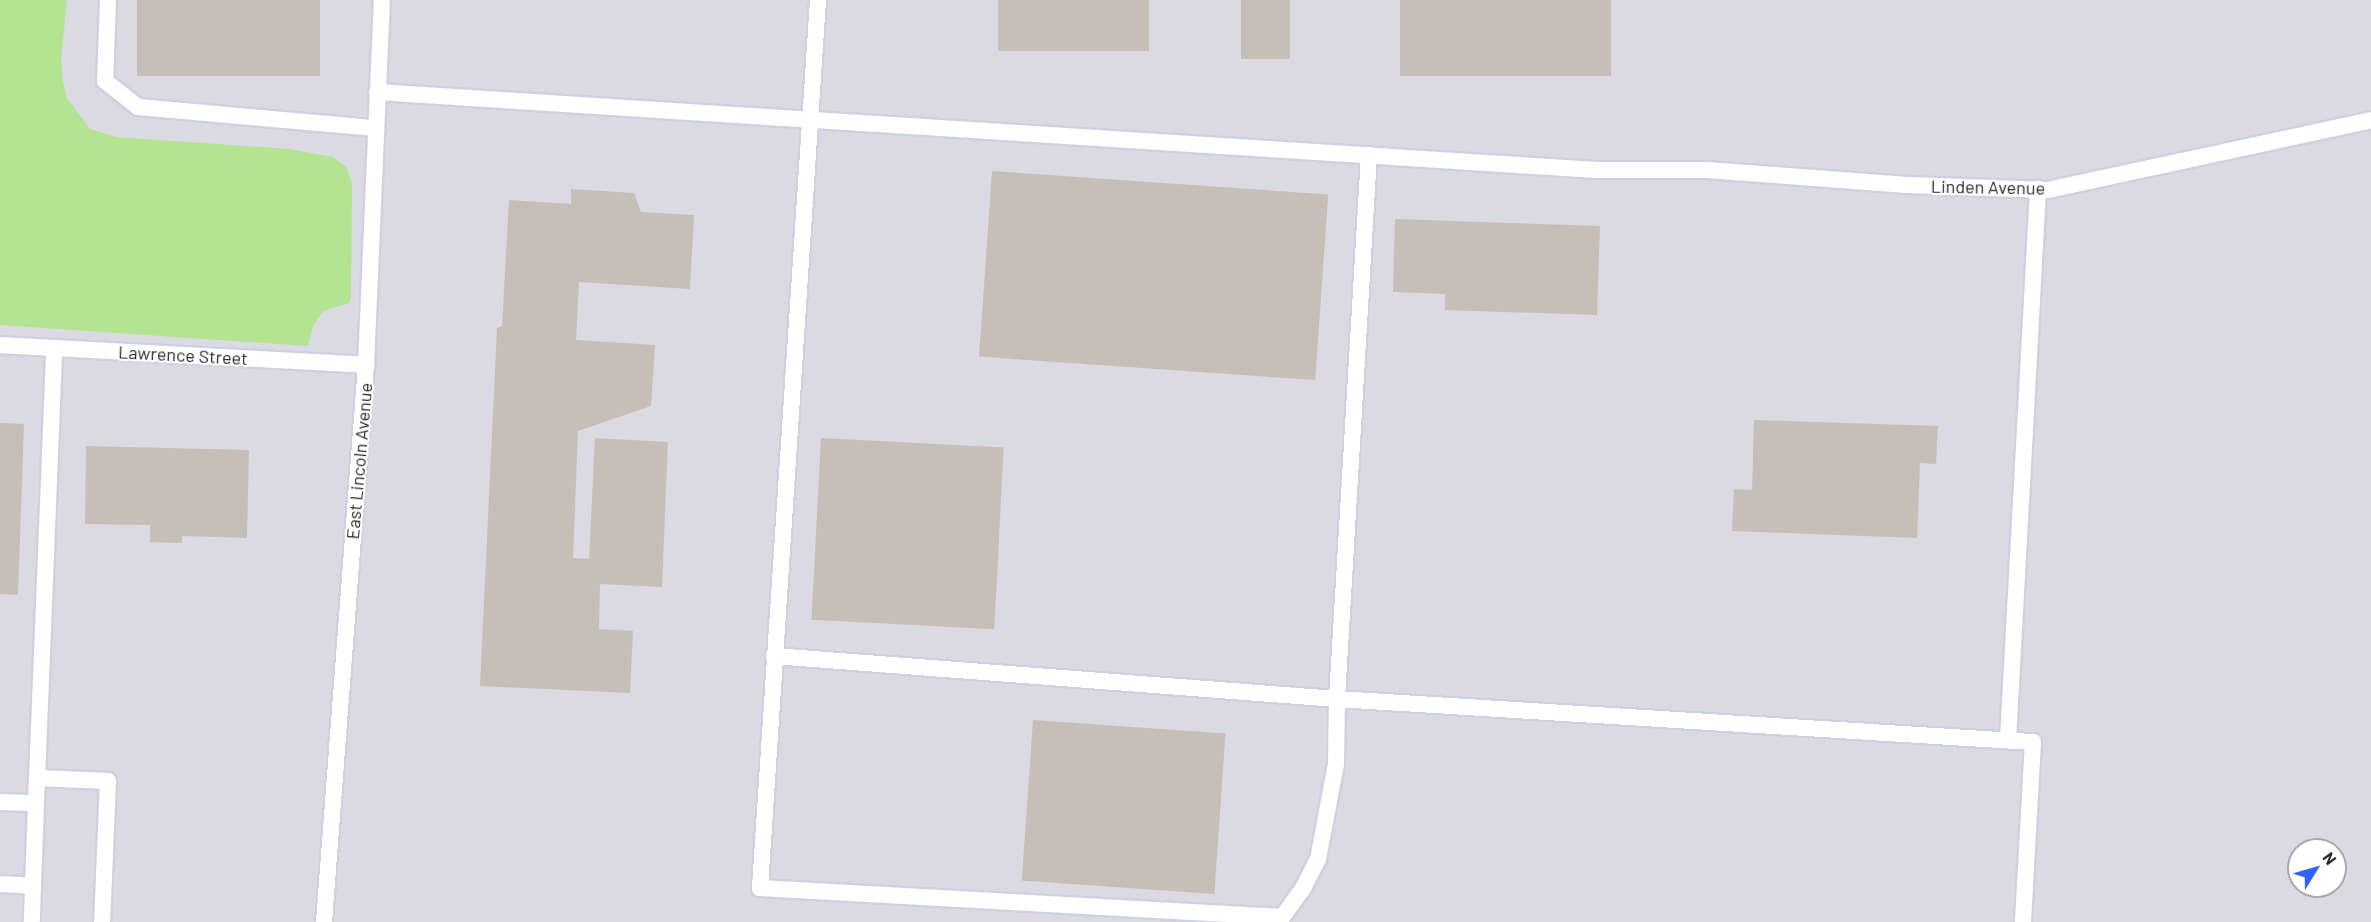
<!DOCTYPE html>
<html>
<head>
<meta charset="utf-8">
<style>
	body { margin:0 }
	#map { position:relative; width:2371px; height:922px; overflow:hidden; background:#ebe2d8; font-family:Barlow,sans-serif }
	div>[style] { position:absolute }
	.industrial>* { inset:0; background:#dbd9e2 }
	.green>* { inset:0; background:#b2e491 }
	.building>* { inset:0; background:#c6bfb8; transform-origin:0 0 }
	.roads { filter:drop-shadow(2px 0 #cdd2e1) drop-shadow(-2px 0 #cdd2e1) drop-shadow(0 2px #cdd2e1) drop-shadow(0 -2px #cdd2e1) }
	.lane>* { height:16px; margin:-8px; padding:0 8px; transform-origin:8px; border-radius:8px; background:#fff }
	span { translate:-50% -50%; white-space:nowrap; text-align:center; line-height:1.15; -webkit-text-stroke:4.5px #fff; paint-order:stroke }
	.street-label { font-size:18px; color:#272727 }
	.north { position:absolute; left:2287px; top:838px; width:60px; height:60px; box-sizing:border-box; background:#fff; border:2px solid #a9a9a9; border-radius:50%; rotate:53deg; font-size:16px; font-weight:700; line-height:24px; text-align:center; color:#272727 }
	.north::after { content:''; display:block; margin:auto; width:21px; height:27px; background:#3062ff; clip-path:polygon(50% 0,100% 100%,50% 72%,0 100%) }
</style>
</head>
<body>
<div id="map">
	<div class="industrial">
		<i style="clip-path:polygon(evenodd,0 0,2371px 0,2371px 922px,0 922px,0 0,2299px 850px,2335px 850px,2335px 886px,2299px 886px,2299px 850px)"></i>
	</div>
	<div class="green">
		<i style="clip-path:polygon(0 0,67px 0,61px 59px,63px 82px,67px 98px,90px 129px,116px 137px,289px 149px,333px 157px,346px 167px,352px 184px,351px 298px,349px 303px,323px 311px,313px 326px,308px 346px,0 325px)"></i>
	</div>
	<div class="building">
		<i style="left:137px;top:0;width:183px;height:76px"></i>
		<i style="left:998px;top:0;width:151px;height:51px"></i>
		<i style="left:1241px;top:0;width:49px;height:59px"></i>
		<i style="left:1400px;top:0;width:211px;height:76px"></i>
		<i style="left:992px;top:171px;width:337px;height:186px;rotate:4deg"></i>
		<i style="clip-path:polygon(571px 189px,634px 193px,641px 212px,694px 215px,690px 289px,579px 282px,576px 340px,655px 345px,651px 406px,578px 431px,573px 558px,589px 559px,595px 438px,668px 442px,662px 587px,600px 584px,599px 629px,633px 631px,630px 693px,480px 686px,497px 328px,502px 326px,509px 200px,571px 204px)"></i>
		<i style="clip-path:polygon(1395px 219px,1600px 226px,1597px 315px,1445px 310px,1445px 294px,1393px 292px)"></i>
		<i style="clip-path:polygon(1754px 420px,1938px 426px,1936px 464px,1920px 463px,1917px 538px,1732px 531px,1734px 489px,1752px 490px)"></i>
		<i style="clip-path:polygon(0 423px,24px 424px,18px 595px,0 594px)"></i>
		<i style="left:821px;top:438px;width:183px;height:182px;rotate:3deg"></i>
		<i style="clip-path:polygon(86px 446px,249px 450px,247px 538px,182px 536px,182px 543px,150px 542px,150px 525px,85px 524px)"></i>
		<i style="left:1033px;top:720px;width:193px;height:161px;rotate:4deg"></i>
	</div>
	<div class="roads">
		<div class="lane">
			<i style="left:108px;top:0;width:81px;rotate:92.1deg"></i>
			<i style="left:105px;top:81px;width:42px;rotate:38.2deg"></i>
			<i style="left:138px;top:107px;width:238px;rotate:5.1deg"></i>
			<i style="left:818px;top:0;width:890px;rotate:93.74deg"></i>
			<i style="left:760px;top:888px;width:523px;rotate:3.18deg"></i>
			<i style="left:1282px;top:917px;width:5px;rotate:112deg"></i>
			<i style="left:377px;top:92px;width:1222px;rotate:3.66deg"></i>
			<i style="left:1597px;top:170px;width:110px"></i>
			<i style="left:1707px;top:170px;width:201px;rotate:4.3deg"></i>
			<i style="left:1907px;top:185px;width:141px;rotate:2deg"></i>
			<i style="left:2048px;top:190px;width:330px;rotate:-12.2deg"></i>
			<i style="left:1369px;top:155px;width:545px;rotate:93.37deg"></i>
			<i style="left:1337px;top:699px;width:697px;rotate:3.54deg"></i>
			<i style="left:2033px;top:742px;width:180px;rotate:93.2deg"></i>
			<i style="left:0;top:345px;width:367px;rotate:3.1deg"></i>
			<i style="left:774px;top:656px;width:565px;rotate:4.37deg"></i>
			<i style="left:1337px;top:699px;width:65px;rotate:90.9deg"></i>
			<i style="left:1336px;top:764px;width:97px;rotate:100.7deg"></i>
			<i style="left:1318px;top:859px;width:31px;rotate:117deg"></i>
			<i style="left:1304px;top:887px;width:37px;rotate:126deg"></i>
			<i style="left:2008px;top:740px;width:552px;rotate:-86.88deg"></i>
			<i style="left:38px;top:778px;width:70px;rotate:2.5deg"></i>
			<i style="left:108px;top:781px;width:141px;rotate:92.4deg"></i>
			<i style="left:0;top:802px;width:36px;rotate:2deg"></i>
			<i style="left:36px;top:803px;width:455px;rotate:-87.7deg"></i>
			<i style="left:0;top:884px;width:33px;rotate:3deg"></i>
			<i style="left:33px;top:886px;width:36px;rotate:92deg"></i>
			<i style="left:33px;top:886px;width:83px;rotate:-87.9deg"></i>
			<i style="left:324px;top:922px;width:559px;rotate:-85.69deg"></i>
			<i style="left:366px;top:365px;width:365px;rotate:-87.5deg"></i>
		</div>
	</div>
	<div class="street-label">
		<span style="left:1988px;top:187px;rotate:1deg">Linden Avenue</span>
		<span style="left:183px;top:355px;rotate:3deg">Lawrence Street</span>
		<span style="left:359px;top:461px;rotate:-85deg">East Lincoln Avenue</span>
	</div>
	<div class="north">N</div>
</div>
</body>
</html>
